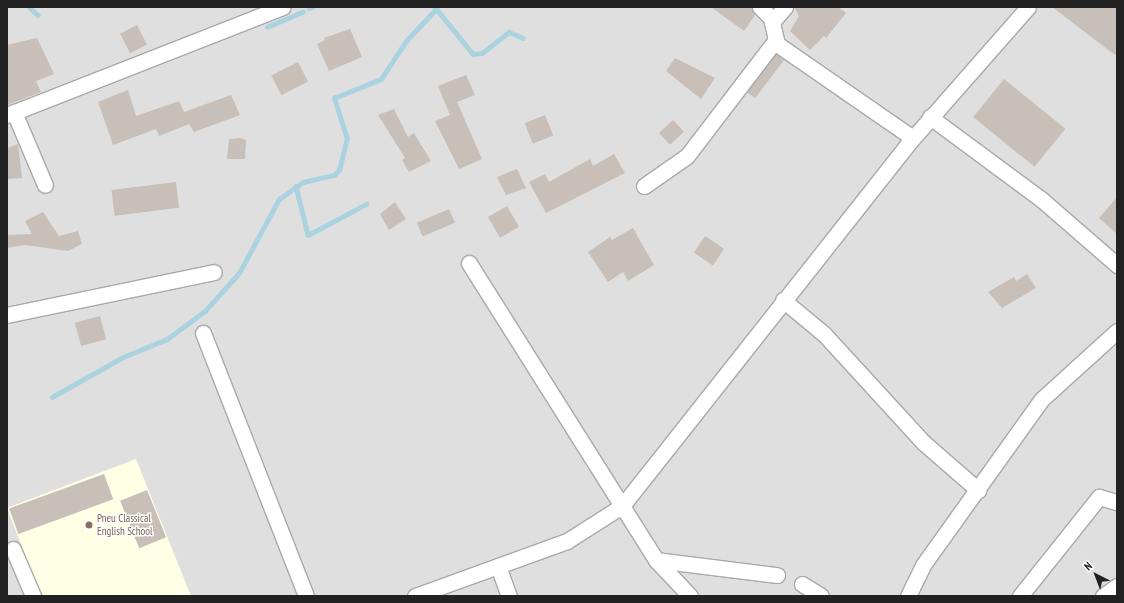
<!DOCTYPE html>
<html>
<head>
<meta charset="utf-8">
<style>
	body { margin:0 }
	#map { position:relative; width:1124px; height:603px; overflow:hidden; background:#f2efe9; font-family:"PT Sans Narrow",sans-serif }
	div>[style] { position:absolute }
	.residential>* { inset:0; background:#e0dfdf; transform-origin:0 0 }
	.education>* { inset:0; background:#ffffe5 }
	.stream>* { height:4.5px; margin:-2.25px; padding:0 2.25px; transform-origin:2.25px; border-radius:2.25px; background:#aad3df }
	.building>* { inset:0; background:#c7bfb8; transform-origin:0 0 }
	.roads { filter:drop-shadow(1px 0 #a9a9a9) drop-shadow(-1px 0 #a9a9a9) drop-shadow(0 1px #a9a9a9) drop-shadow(0 -1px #a9a9a9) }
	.minor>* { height:15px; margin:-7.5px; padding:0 7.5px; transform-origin:7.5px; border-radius:7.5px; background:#fff }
	.dots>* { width:11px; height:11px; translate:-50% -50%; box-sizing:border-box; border:2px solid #fff; border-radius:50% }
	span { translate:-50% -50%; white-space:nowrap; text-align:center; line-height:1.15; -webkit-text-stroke:3px #fff; paint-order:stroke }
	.education-label { font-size:11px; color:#785e54 }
	.left { translate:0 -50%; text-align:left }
	.frame { position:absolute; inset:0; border:8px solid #222; pointer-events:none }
	.north { position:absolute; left:1076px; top:555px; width:40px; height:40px; -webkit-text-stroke:3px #fff; paint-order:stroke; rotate:318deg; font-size:11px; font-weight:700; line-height:16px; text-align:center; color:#222 }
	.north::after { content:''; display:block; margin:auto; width:14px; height:18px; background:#222; clip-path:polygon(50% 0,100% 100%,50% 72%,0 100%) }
</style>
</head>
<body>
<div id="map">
	<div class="residential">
		<i style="left:7px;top:7px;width:1110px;height:589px"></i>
	</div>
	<div class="education">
		<i style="clip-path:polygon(136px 459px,191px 596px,41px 596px,7px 508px)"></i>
	</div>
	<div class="stream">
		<i style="left:29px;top:7px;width:12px;rotate:42deg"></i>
		<i style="left:435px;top:7px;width:60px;rotate:51deg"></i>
		<i style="left:473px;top:54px;width:9px;rotate:-6deg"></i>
		<i style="left:482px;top:53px;width:34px;rotate:-38deg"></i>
		<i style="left:509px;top:32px;width:15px;rotate:23deg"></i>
		<i style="left:309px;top:8px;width:3px;rotate:-18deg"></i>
		<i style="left:267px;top:27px;width:39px;rotate:-23deg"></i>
		<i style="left:296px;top:186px;width:50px;rotate:76.2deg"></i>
		<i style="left:308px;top:235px;width:66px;rotate:-28.1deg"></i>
		<i style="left:52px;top:397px;width:81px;rotate:-29.4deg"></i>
		<i style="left:123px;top:357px;width:48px;rotate:-22.2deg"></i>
		<i style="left:167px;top:339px;width:47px;rotate:-36.4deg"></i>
		<i style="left:205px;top:311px;width:51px;rotate:-48.2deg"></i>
		<i style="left:239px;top:273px;width:84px;rotate:-61.6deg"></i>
		<i style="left:279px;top:199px;width:29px;rotate:-35deg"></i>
		<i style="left:303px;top:182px;width:32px;rotate:-13deg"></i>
		<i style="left:334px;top:175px;width:7px;rotate:-45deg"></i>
		<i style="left:339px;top:170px;width:32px;rotate:-76deg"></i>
		<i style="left:347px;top:139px;width:43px;rotate:-107.6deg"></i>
		<i style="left:334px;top:98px;width:51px;rotate:-22deg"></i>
		<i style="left:381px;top:79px;width:45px;rotate:-56.7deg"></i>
		<i style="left:406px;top:41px;width:44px;rotate:-46.8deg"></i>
	</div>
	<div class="building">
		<i style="clip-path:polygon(711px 7px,751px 7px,755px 15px,744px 31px)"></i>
		<i style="clip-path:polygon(794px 7px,838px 7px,846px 13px,826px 38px,824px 36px,810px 50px,790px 31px,799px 16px)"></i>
		<i style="clip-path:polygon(1052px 7px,1117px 7px,1117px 56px,1111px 52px)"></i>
		<i style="left:137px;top:25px;width:22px;height:19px;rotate:63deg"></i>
		<i style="clip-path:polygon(350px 29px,362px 57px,329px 71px,317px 44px,325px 40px,324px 38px)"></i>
		<i style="clip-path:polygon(37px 38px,54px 74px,36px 81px,41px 92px,7px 105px,7px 45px)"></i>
		<i style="left:776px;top:54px;width:10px;height:48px;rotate:37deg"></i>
		<i style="clip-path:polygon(675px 58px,715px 78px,701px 99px,666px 71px)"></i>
		<i style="left:298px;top:62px;width:22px;height:30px;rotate:63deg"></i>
		<i style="clip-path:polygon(466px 75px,475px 95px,457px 102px,482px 159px,459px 169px,435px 121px,450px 115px,438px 86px)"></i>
		<i style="left:1004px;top:79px;width:79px;height:49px;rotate:39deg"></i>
		<i style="clip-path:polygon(128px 90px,136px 116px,179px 101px,184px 112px,231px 95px,240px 115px,194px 132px,189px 124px,159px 136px,156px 129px,113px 145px,98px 102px)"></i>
		<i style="clip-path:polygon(394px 109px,408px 137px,414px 133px,431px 161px,409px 172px,402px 160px,405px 158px,378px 115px)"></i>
		<i style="left:545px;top:115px;width:22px;height:22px;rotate:68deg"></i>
		<i style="left:673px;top:120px;width:16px;height:19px;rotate:47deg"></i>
		<i style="clip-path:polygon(240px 138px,246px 140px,245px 159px,227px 159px,229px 139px)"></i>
		<i style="clip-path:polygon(18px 144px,22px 178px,7px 179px,7px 148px)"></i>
		<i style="clip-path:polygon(614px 154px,625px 173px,546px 213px,529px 182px,545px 174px,549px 182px,590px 159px,593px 166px)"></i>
		<i style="clip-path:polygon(517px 169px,526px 188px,506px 195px,497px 177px)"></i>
		<i style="left:176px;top:182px;width:26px;height:65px;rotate:83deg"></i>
		<i style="clip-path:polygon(1117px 197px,1117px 234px,1099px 218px)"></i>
		<i style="clip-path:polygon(395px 202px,406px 219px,389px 230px,380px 214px)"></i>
		<i style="left:507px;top:206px;width:24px;height:22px;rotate:60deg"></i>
		<i style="left:449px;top:209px;width:15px;height:35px;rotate:67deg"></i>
		<i style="clip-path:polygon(43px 212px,59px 236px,78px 231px,82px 244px,68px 251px,25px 245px,7px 248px,7px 235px,32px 234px,25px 221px)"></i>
		<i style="clip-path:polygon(633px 228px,654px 265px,628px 281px,623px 272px,608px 282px,588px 252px,610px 237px,612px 240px)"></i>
		<i style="left:705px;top:236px;width:23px;height:20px;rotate:34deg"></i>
		<i style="clip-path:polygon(1027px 274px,1036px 288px,1002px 308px,988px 292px,1014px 277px,1016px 281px)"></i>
		<i style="left:100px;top:316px;width:24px;height:26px;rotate:75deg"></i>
		<i style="left:104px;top:474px;width:27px;height:101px;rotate:70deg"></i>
		<i style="left:147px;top:490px;width:51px;height:29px;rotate:68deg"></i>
	</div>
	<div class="roads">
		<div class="minor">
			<i style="left:760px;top:7px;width:16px;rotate:45deg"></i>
			<i style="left:771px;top:18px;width:27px;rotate:77deg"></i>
			<i style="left:777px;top:44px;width:165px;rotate:34.7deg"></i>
			<i style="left:772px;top:22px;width:20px;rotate:-49deg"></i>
			<i style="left:14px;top:112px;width:79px;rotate:67deg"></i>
			<i style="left:7px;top:115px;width:296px;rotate:-21.4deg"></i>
			<i style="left:930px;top:117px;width:138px;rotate:36.5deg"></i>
			<i style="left:1041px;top:199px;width:101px;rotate:41deg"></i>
			<i style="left:644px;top:186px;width:52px;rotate:-34.9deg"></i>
			<i style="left:687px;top:156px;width:145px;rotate:-52.6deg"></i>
			<i style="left:469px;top:263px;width:351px;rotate:57.8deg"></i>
			<i style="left:656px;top:560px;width:50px;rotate:46.6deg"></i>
			<i style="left:783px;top:300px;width:53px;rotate:39.7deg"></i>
			<i style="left:824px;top:334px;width:148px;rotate:47.5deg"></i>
			<i style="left:924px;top:443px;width:72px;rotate:41deg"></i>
			<i style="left:7px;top:315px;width:211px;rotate:-11.7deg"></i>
			<i style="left:203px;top:333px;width:282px;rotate:68.6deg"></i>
			<i style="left:13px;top:549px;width:51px;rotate:66.9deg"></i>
			<i style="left:656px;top:560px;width:122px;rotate:7.1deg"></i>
			<i style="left:498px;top:566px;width:32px;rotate:70deg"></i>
			<i style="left:802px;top:584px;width:22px;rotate:32deg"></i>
			<i style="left:415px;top:596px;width:162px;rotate:-19.9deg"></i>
			<i style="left:567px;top:541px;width:65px;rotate:-32.5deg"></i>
			<i style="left:622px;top:506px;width:469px;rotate:-51.7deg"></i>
			<i style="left:913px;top:138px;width:174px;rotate:-48.7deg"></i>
			<i style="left:908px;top:596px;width:34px;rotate:-64deg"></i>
			<i style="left:923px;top:565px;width:204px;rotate:-54.4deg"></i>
			<i style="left:1042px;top:399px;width:101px;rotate:-42.2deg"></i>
			<i style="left:1020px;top:596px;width:127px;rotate:-51.4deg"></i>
			<i style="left:1099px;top:497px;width:19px;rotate:16deg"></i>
			<i style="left:1103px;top:596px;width:17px;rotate:-36deg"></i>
		</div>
	</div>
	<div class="dots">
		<i style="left:89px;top:525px;background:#8d6e63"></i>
	</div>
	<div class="education-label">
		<span class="left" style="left:97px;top:525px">Pneu Classical<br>English School</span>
	</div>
	<div class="frame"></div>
	<div class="north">N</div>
</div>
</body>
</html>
